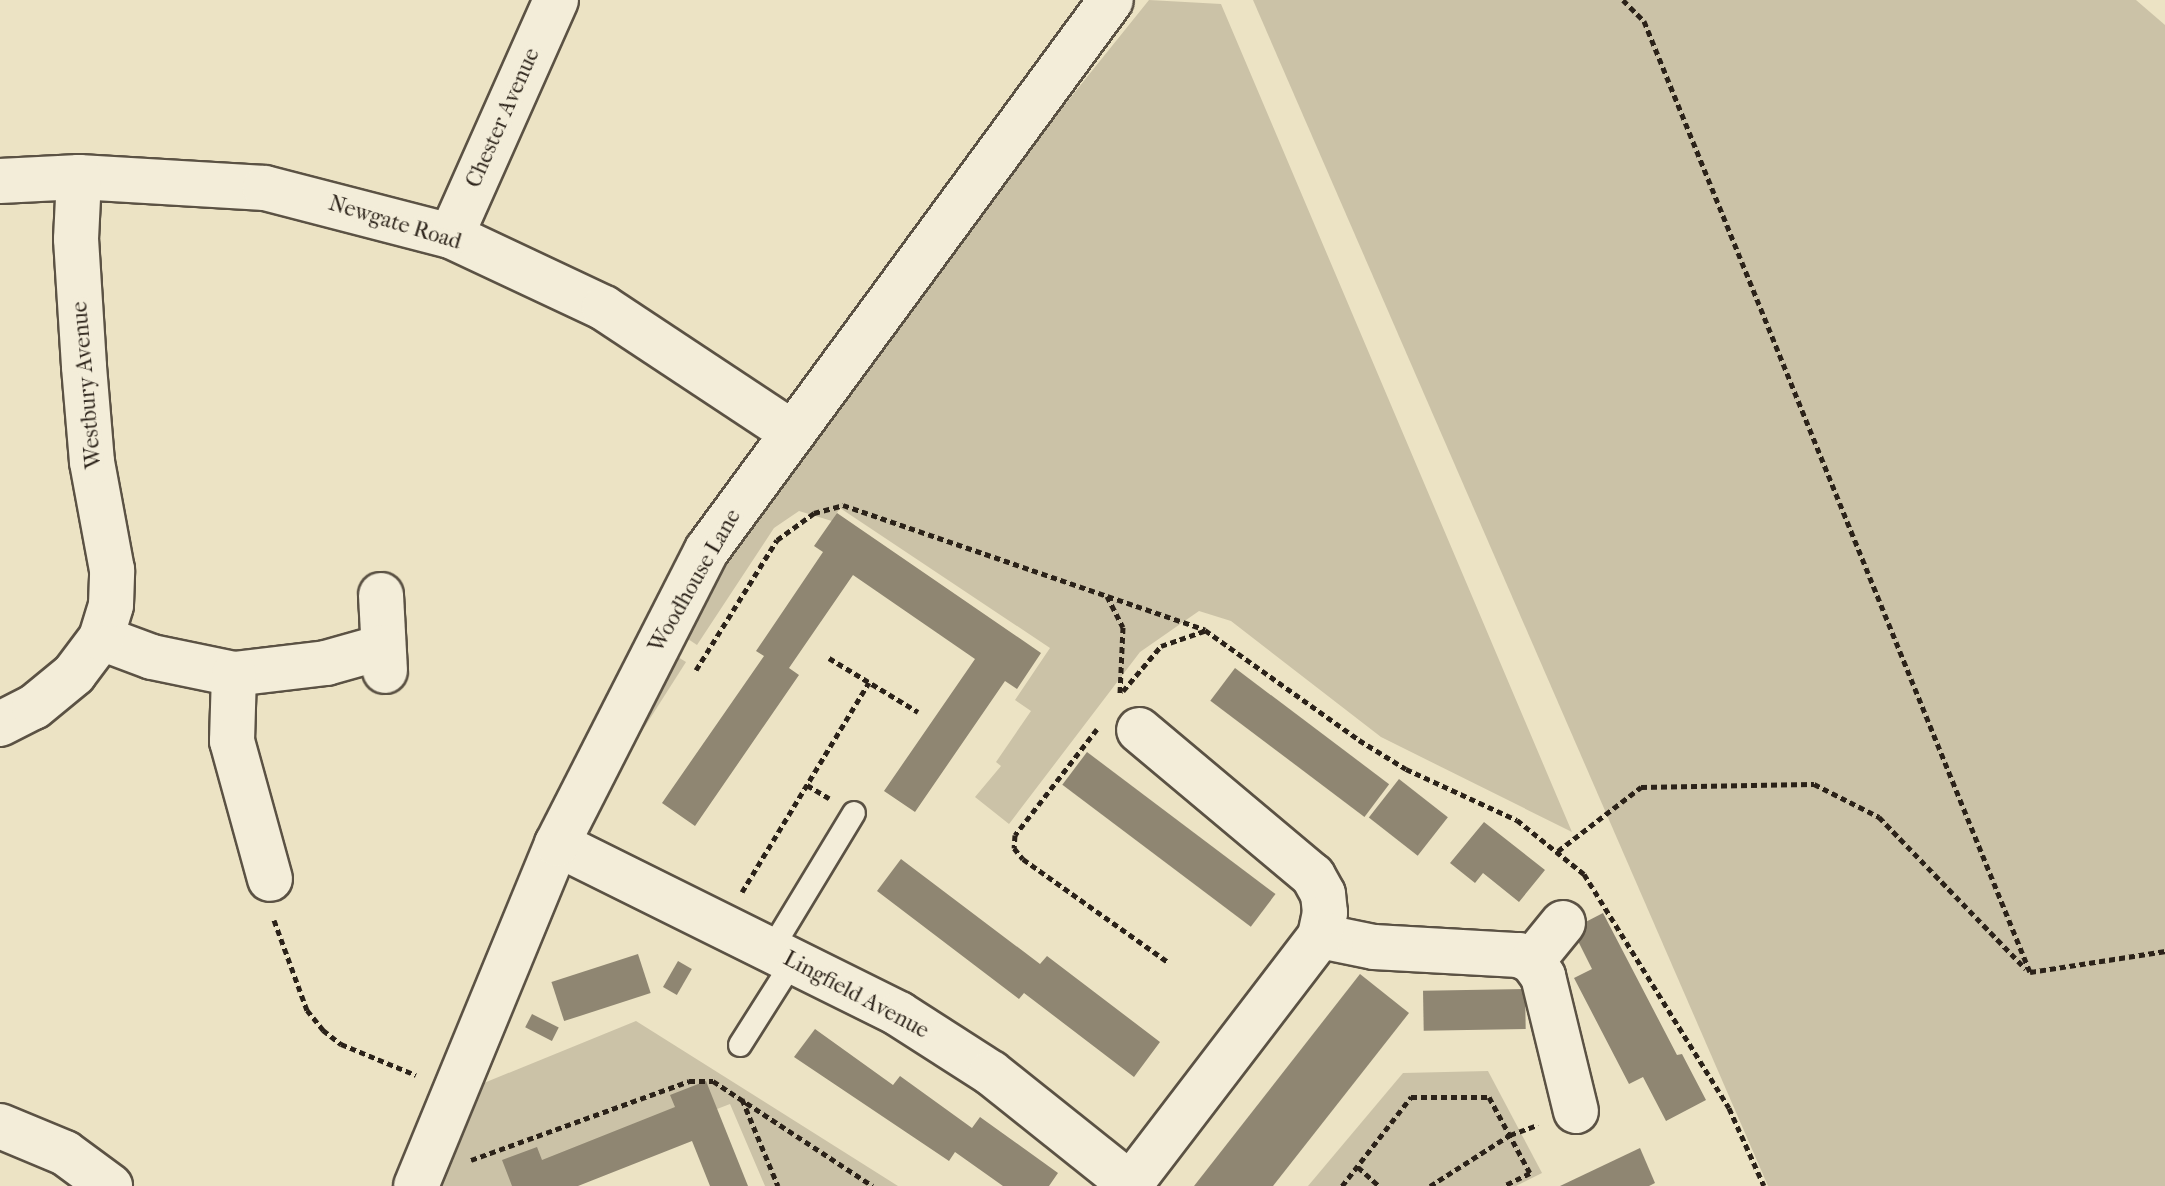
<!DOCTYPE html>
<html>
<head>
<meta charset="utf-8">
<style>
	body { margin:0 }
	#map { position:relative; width:2165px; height:1186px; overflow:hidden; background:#ece3c4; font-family:"IM FELL French Canon",serif }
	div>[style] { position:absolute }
	.green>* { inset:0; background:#cbc2a7 }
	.building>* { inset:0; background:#8f8672; transform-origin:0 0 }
	.path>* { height:5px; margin-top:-2.5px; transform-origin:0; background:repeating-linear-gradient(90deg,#2b2219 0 6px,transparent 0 10px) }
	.roads { filter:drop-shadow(2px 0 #5b5244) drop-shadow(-2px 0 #5b5244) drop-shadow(0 2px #5b5244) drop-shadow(0 -2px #5b5244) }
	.service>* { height:22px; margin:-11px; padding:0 11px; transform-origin:11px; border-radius:11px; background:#f3edd9 }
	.minor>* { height:44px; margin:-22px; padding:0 22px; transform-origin:22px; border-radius:22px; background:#f3edd9 }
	span { translate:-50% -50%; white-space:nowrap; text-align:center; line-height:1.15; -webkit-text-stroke:8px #f3edd9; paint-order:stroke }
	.street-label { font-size:22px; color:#2b2219 }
</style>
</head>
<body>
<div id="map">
	<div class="green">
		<i style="clip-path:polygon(1149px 0,1221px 4px,1572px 832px,1381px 737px,1231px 621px,1199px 611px,1140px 652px,1009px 824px,975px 797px,1001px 766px,996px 762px,1031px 711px,1015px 700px,1050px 648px,840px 508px,832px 521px,799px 511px,774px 528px,697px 645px,679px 633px,799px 435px)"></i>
		<i style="clip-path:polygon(1253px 0,2136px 0,2165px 25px,2165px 1186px,1768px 1186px)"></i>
		<i style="clip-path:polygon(668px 651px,686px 662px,635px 742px,624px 737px)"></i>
		<i style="clip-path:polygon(636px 1021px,898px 1186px,765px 1186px,730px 1104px,518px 1186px,437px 1186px,479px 1085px)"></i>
		<i style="clip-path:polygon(1488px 1071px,1542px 1173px,1516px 1186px,1308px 1186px,1403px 1073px)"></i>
	</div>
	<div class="building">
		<i style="clip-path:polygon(837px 513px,1041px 653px,1017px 689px,1005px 681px,915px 812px,884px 791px,975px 659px,853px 575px,789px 668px,799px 675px,695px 826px,662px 803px,764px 656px,756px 651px,823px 552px,814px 546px)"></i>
		<i style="left:1235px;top:668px;width:193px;height:41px;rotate:37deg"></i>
		<i style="left:1087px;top:752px;width:236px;height:41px;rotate:37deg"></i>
		<i style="left:1399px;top:779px;width:62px;height:49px;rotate:38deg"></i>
		<i style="clip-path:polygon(1484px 822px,1545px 870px,1519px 902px,1483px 873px,1475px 883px,1450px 863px)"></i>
		<i style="clip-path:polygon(901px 859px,1040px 964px,1047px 956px,1160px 1042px,1134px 1077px,1024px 993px,1019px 999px,877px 891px)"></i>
		<i style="clip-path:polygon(1603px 913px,1677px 1055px,1682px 1054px,1706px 1100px,1666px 1121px,1643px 1077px,1629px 1084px,1574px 978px,1592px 969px,1572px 929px)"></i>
		<i style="left:638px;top:954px;width:41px;height:91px;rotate:72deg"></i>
		<i style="left:678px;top:961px;width:16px;height:30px;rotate:30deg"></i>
		<i style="clip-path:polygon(1360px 974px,1409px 1013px,1273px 1186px,1194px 1186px)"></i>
		<i style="left:1525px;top:989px;width:40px;height:102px;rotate:89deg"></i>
		<i style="left:532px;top:1014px;width:30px;height:15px;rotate:27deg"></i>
		<i style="clip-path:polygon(815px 1029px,893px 1085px,900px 1076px,972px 1128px,980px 1117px,1058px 1173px,1049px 1186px,1003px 1186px,955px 1152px,949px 1161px,794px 1057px)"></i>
		<i style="clip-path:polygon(706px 1081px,748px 1186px,710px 1186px,692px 1141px,578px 1186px,512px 1186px,502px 1160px,537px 1147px,542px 1160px,675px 1107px,670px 1095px)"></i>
		<i style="clip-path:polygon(1640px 1148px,1655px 1183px,1649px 1186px,1560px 1186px)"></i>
	</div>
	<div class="path">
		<i style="left:1623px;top:0;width:30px;rotate:45deg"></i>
		<i style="left:1644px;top:21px;width:1026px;rotate:67.91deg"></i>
		<i style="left:2030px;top:972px;width:137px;rotate:-8.8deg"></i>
		<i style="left:1107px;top:596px;width:35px;rotate:63deg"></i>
		<i style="left:1123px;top:627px;width:67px;rotate:92.6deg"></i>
		<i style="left:829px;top:658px;width:104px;rotate:31.2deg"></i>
		<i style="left:696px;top:670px;width:153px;rotate:-58.1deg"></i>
		<i style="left:777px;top:540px;width:46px;rotate:-36.1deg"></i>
		<i style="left:814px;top:513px;width:30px;rotate:-15deg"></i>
		<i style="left:843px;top:505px;width:383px;rotate:19deg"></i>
		<i style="left:1205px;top:630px;width:189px;rotate:35.5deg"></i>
		<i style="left:1359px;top:740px;width:55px;rotate:31.7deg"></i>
		<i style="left:1406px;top:769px;width:122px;rotate:24.7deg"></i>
		<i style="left:1517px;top:820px;width:86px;rotate:38.9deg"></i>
		<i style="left:1584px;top:874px;width:275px;rotate:58.2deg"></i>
		<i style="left:1729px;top:1108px;width:85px;rotate:65.8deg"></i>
		<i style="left:1123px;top:691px;width:59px;rotate:-49.8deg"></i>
		<i style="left:1161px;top:646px;width:46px;rotate:-19.2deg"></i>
		<i style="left:1097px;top:729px;width:134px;rotate:127.7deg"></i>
		<i style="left:1015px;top:835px;width:13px;rotate:94deg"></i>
		<i style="left:1014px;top:848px;width:14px;rotate:51deg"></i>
		<i style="left:1023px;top:859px;width:178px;rotate:35.4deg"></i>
		<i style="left:807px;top:785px;width:26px;rotate:31deg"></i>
		<i style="left:1558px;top:851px;width:105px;rotate:-37.6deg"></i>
		<i style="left:1641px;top:787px;width:173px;rotate:-1deg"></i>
		<i style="left:1814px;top:784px;width:73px;rotate:26.9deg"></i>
		<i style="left:1879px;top:817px;width:211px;rotate:46deg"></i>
		<i style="left:742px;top:892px;width:245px;rotate:-58.8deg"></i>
		<i style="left:274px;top:920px;width:96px;rotate:69.9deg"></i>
		<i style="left:307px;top:1010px;width:26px;rotate:51deg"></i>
		<i style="left:323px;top:1030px;width:23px;rotate:38deg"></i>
		<i style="left:341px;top:1044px;width:81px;rotate:22.5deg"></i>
		<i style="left:742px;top:1099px;width:94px;rotate:67.5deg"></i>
		<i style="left:471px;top:1160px;width:232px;rotate:-19.9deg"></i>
		<i style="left:689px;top:1081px;width:24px"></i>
		<i style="left:713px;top:1081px;width:191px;rotate:33.3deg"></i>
		<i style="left:1358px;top:1167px;width:28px;rotate:42deg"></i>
		<i style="left:1342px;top:1186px;width:113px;rotate:-52.2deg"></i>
		<i style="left:1411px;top:1097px;width:78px"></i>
		<i style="left:1489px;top:1097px;width:86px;rotate:61.7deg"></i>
		<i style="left:1530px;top:1173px;width:30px;rotate:154deg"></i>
		<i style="left:1430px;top:1186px;width:95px;rotate:-32.5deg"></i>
		<i style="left:1510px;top:1135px;width:30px;rotate:-20deg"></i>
	</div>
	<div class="roads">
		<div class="service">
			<i style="left:771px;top:950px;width:160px;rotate:-58.8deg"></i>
			<i style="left:740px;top:1045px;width:101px;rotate:-57.6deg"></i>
		</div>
		<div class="minor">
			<i style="left:0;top:181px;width:79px;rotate:-2.9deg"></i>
			<i style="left:79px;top:177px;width:186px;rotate:3.4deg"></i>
			<i style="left:265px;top:188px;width:192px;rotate:14.5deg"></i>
			<i style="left:451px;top:236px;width:169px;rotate:25.2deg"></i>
			<i style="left:604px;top:308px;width:223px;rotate:33.5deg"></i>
			<i style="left:451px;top:236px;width:258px;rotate:-66deg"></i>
			<i style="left:381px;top:595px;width:76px;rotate:87deg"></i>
			<i style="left:101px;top:638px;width:54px;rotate:20.4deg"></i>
			<i style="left:152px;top:657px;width:84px;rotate:11.7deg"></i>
			<i style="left:234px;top:674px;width:93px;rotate:-6.8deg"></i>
			<i style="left:326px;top:663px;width:59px;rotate:-15.7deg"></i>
			<i style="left:234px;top:674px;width:67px;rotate:91.7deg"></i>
			<i style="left:232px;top:741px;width:143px;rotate:74.6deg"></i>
			<i style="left:0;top:724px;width:38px;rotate:-27deg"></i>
			<i style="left:34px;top:707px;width:52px;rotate:-39.5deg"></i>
			<i style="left:74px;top:674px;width:45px;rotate:-53.1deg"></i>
			<i style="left:101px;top:638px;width:34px;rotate:-73deg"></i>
			<i style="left:111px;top:605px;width:35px;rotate:-88deg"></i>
			<i style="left:112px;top:570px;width:110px;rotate:-100.5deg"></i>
			<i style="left:92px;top:462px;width:96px;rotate:-94.8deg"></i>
			<i style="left:84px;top:366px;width:127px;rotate:-93.6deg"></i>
			<i style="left:76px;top:239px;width:62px;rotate:-87.2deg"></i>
			<i style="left:557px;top:844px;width:382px;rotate:26.4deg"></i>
			<i style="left:899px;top:1014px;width:109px;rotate:32.7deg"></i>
			<i style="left:991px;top:1073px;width:178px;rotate:38.6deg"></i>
			<i style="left:1320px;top:936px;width:55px;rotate:11.5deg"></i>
			<i style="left:1374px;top:947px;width:145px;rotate:3.2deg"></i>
			<i style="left:1519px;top:955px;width:14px;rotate:25deg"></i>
			<i style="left:1532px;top:961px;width:19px;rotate:54deg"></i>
			<i style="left:1543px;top:976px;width:139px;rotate:76.3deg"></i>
			<i style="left:1532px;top:961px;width:49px;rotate:-50.8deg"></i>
			<i style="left:0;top:1126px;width:70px;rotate:22.6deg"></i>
			<i style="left:65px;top:1153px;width:56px;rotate:36.3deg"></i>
			<i style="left:416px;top:1186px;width:370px;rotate:-67.6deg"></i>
			<i style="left:557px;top:844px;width:330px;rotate:-63deg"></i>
			<i style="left:707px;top:550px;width:682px;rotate:-53.7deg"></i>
			<i style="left:1129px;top:1186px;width:315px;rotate:-52.6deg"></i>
			<i style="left:1320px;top:936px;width:24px;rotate:-78deg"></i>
			<i style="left:1325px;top:913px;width:19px;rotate:-96deg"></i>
			<i style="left:1323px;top:894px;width:21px;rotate:-119deg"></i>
			<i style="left:1313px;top:876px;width:227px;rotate:-140deg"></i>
		</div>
	</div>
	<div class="street-label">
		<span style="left:503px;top:118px;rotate:-66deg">Chester Avenue</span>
		<span style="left:395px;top:223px;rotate:17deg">Newgate Road</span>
		<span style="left:87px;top:385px;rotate:-95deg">Westbury Avenue</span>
		<span style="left:695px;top:581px;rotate:-60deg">Woodhouse Lane</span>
		<span style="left:856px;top:995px;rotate:28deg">Lingfield Avenue</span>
	</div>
</div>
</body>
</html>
